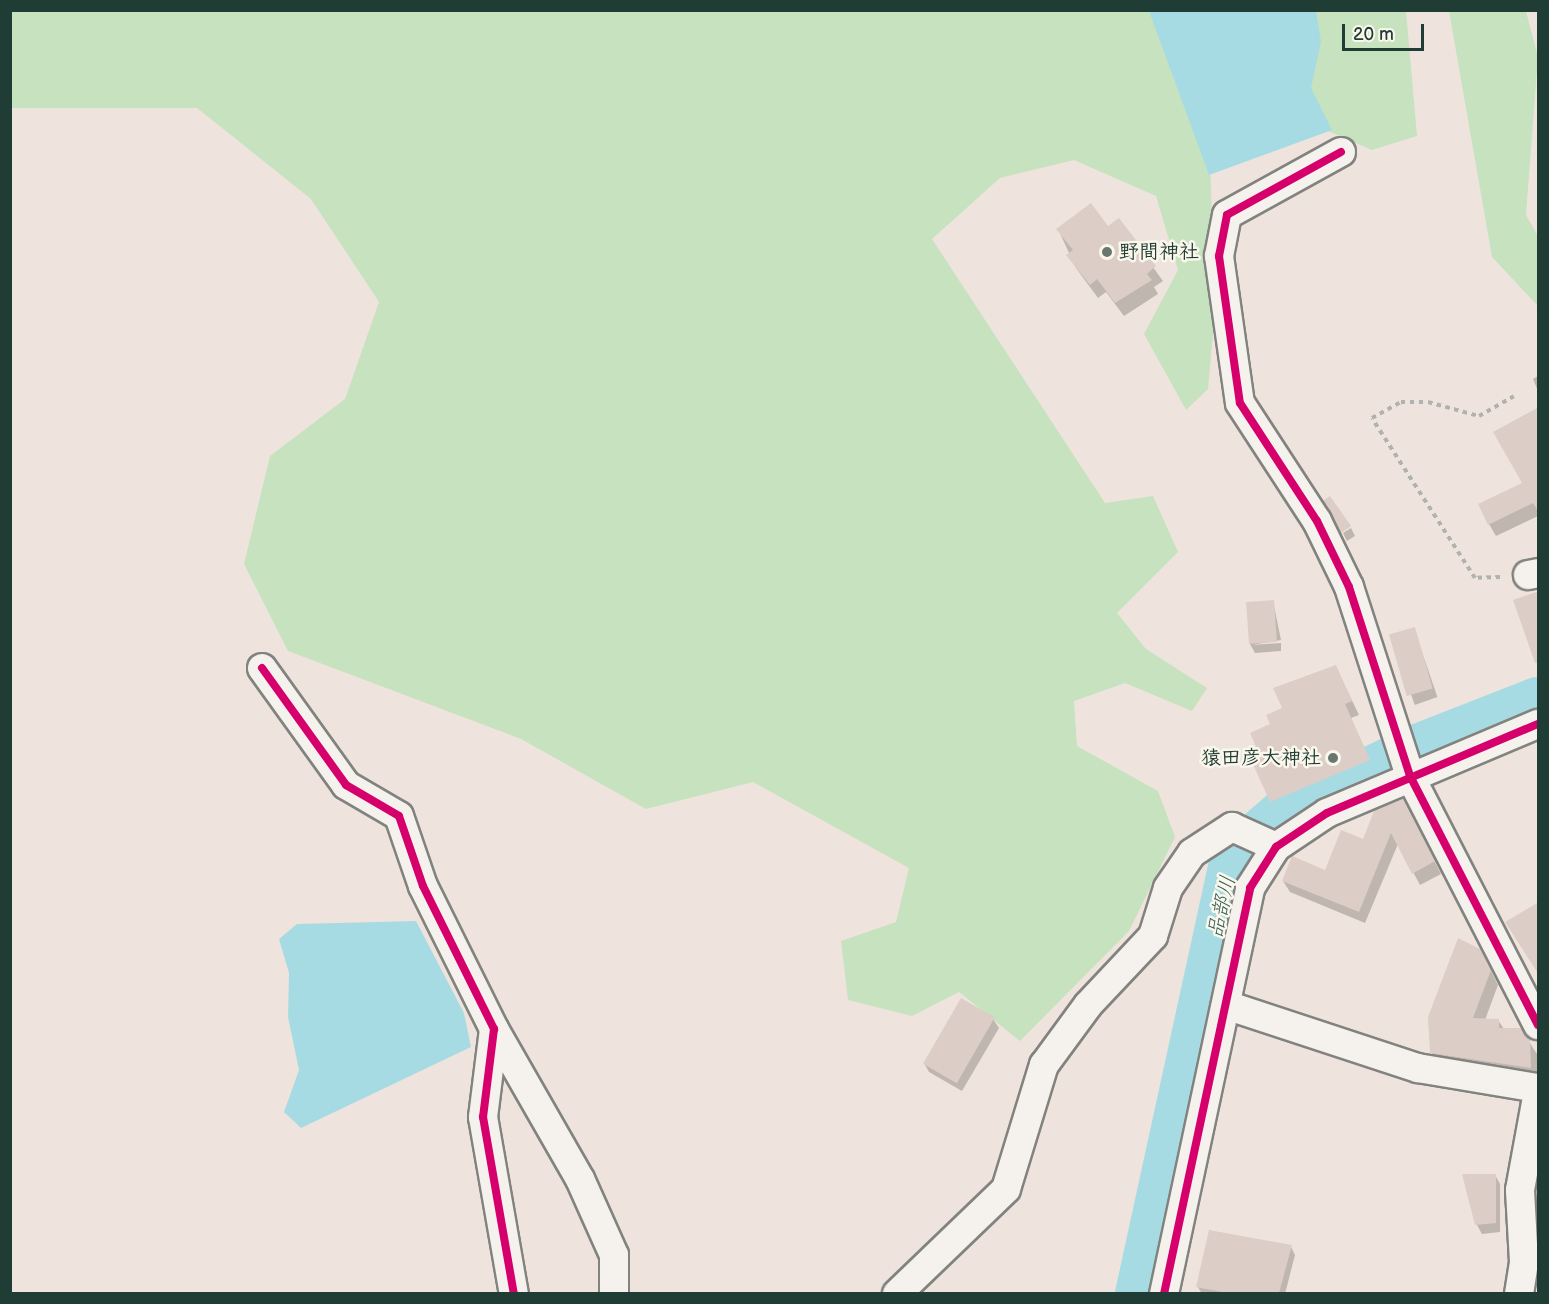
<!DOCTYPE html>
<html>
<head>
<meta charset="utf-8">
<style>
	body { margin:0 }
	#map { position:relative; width:1549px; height:1304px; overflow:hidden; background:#efe4dd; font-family:"Balsamiq Sans","Klee One",sans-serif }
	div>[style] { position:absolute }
	.green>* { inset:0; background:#c6e2bf }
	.water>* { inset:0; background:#a7dbe3 }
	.shadow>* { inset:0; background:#0003; transform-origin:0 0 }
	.river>* { height:50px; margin:-25px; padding:0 25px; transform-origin:25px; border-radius:25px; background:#a7dbe3 }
	.building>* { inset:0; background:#dccdc6; transform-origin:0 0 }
	.path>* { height:4px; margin-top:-2px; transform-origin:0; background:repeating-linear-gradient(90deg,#b1b2ae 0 4.5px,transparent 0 9px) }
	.roads { filter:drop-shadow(2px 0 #82837e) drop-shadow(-2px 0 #82837e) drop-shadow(0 2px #82837e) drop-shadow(0 -2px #82837e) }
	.minor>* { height:28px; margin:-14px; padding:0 14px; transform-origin:14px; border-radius:14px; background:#f5f2ee }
	.cycleway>* { height:8px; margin:-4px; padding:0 4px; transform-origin:4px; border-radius:4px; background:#d6006c }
	.dots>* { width:16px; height:16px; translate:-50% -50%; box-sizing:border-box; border:3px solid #fbf7ec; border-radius:50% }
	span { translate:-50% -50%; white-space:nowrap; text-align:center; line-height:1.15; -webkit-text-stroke:5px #fbf7ec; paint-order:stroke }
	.poi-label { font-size:20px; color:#1f3d34; font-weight:700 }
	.left { translate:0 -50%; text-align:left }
	.right { translate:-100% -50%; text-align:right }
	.water-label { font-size:21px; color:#345c57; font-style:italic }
	.frame { position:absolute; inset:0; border:12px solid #1f3d34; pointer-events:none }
	.scale { position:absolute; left:1342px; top:24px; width:82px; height:27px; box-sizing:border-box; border:3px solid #1f3d34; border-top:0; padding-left:8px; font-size:18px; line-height:21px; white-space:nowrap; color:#1f3d34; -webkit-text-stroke:4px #fbf7ec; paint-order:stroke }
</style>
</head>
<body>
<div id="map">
	<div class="green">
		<i style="clip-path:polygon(10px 11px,1177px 11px,1208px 99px,1215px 312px,1208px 389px,1186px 410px,1144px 334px,1178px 270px,1156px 196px,1074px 160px,1000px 178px,932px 239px,1105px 503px,1153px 496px,1178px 552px,1117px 613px,1146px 649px,1207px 688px,1192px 711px,1125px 683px,1074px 701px,1077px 746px,1158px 791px,1175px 837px,1129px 931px,1020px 1041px,959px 992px,912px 1016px,848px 1000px,841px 941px,896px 922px,909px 868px,753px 782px,646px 809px,521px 739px,288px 651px,244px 564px,270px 456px,345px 399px,379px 302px,311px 199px,197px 108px,11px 108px)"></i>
		<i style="clip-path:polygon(1270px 11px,1406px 11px,1417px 136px,1372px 150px,1296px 117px)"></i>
		<i style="clip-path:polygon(1449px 11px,1526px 11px,1538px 57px,1526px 215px,1538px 236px,1538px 306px,1492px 257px)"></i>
	</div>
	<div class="water">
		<i style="clip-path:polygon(1149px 11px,1316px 11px,1321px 42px,1311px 88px,1332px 130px,1209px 175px)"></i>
		<i style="clip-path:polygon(416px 921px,464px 1013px,471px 1047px,301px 1128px,284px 1112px,299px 1070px,288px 1017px,289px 973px,279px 939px,297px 924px)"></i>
	</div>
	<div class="shadow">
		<i style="clip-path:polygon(1119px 220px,1163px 281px,1154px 287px,1158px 294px,1124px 316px,1106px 292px,1098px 298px,1076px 268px,1058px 229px,1108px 228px)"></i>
		<i style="clip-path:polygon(1538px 376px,1538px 391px,1533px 379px)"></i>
		<i style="clip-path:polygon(1538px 409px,1538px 516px,1496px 536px,1489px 524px,1524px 484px)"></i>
		<i style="clip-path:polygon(1351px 528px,1355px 536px,1347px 541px,1343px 533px)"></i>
		<i style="clip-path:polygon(1273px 601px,1281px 640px,1252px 645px,1281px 643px,1281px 651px,1255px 653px,1250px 644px)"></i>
		<i style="left:1414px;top:629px;width:72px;height:24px;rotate:71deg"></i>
		<i style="clip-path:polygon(1336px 667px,1359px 715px,1351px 718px,1376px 774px,1279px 815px,1263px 759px,1272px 725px)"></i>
		<i style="clip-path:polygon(1409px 812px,1441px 874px,1420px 885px,1398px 844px,1365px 923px,1290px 892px,1283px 881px,1325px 872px)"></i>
		<i style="clip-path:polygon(1488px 965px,1498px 985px,1485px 1020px,1498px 1020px,1504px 1029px,1528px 1040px,1537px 1054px,1538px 1081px,1440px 1067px,1432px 1053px)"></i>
		<i style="clip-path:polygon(993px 1019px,999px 1028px,962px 1091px,929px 1072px,924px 1063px)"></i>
		<i style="clip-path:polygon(1495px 1175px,1500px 1184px,1500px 1232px,1482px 1234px,1477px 1225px)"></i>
		<i style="clip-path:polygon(1291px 1247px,1295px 1255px,1285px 1294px,1202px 1294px,1198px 1287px)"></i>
	</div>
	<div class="river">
		<i style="left:1140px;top:1294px;width:449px;rotate:-77.7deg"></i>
		<i style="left:1236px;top:855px;width:67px;rotate:-40.8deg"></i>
		<i style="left:1287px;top:811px;width:147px;rotate:-25.3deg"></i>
		<i style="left:1420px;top:748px;width:127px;rotate:-21.3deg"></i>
	</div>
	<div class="building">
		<i style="clip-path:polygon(1091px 203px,1108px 226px,1119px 218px,1156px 266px,1147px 274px,1152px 280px,1115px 303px,1097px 279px,1090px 285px,1066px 255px,1073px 250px,1056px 229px)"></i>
		<i style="clip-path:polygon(1539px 407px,1539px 513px,1533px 503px,1488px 525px,1478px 504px,1522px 483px,1493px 432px)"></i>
		<i style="clip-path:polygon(1330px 496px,1351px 526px,1341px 533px,1323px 501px)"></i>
		<i style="clip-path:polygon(1539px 591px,1539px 663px,1535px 663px,1513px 600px)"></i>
		<i style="left:1274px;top:600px;width:42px;height:28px;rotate:86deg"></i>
		<i style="left:1415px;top:627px;width:64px;height:27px;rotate:74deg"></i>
		<i style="clip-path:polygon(1336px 665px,1352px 701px,1345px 704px,1370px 760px,1270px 802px,1252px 762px,1261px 758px,1250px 733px,1270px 724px,1266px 715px,1282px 708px,1273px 688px)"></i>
		<i style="clip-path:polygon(1403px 799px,1435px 861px,1412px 874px,1391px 833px,1359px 912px,1282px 881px,1292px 856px,1325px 870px,1341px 830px,1363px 839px,1374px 811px)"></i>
		<i style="clip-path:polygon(1539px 902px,1539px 975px,1505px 922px)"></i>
		<i style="clip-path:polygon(1458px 938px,1480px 949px,1491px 970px,1473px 1018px,1499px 1019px,1499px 1028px,1521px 1028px,1530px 1039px,1531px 1068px,1430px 1053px,1428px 1017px)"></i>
		<i style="left:961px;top:998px;width:39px;height:76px;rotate:30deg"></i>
		<i style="clip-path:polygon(1462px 1174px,1496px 1174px,1496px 1223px,1475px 1225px)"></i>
		<i style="clip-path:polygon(1209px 1230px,1292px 1245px,1279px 1293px,1227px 1293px,1196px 1287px)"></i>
	</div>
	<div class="path">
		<i style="left:1500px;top:577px;width:25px;rotate:178deg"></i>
		<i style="left:1475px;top:578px;width:190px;rotate:-122.8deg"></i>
		<i style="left:1372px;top:418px;width:33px;rotate:-29deg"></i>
		<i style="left:1401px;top:402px;width:27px"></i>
		<i style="left:1428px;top:402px;width:53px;rotate:15.4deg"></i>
		<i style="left:1479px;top:416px;width:40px;rotate:-29.7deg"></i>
	</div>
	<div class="roads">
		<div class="minor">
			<i style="left:1341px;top:152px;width:130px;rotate:151.1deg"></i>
			<i style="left:1227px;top:215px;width:42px;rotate:101deg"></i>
			<i style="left:1219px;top:256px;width:148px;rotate:81.9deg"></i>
			<i style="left:1240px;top:403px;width:141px;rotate:56.9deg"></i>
			<i style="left:1317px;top:521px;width:73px;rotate:64.1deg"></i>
			<i style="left:1349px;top:587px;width:199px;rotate:72.1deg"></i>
			<i style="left:1410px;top:776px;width:280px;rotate:62.8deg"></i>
			<i style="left:1528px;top:575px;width:10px;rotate:-11deg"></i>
			<i style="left:262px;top:668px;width:144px;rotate:54.3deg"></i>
			<i style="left:346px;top:785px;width:61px;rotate:30.3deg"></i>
			<i style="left:399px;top:816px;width:74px;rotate:71.1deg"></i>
			<i style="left:423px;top:886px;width:160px;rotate:63.6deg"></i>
			<i style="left:494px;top:1029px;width:89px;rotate:97.1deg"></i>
			<i style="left:483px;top:1117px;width:180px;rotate:80.1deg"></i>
			<i style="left:1226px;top:1005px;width:202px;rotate:18.2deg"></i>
			<i style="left:1418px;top:1068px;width:122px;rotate:9.5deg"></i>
			<i style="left:494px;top:1029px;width:173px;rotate:60.2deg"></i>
			<i style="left:580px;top:1179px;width:83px;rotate:65.9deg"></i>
			<i style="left:614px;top:1255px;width:39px;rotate:90deg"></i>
			<i style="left:897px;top:1294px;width:151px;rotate:-43.9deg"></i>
			<i style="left:1006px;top:1189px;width:130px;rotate:-73deg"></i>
			<i style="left:1044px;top:1065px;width:74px;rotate:-53.7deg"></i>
			<i style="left:1088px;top:1005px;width:95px;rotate:-46.7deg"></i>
			<i style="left:1153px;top:936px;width:50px;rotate:-72.6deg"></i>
			<i style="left:1168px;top:888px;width:42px;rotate:-55.6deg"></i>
			<i style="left:1192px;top:853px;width:48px;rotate:-33deg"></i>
			<i style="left:1232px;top:827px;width:48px;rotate:24.4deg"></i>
			<i style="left:1164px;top:1294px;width:415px;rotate:-78deg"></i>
			<i style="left:1250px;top:888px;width:49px;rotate:-57.6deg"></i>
			<i style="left:1276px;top:847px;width:61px;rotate:-33.7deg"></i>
			<i style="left:1327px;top:813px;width:229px;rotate:-22.9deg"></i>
			<i style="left:1519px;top:1294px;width:32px;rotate:-81deg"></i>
			<i style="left:1524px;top:1262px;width:72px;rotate:-93.2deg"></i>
			<i style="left:1520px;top:1190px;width:100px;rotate:-79.6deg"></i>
		</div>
	</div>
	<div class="cycleway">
		<i style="left:1341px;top:152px;width:130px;rotate:151.1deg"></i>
		<i style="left:1227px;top:215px;width:42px;rotate:101deg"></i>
		<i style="left:1219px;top:256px;width:148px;rotate:81.9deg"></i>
		<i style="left:1240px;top:403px;width:141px;rotate:56.9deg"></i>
		<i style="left:1317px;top:521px;width:73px;rotate:64.1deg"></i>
		<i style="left:1349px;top:587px;width:199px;rotate:72.1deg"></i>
		<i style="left:1410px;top:776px;width:280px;rotate:62.8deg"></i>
		<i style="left:262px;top:668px;width:144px;rotate:54.3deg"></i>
		<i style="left:346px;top:785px;width:61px;rotate:30.3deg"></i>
		<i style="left:399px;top:816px;width:74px;rotate:71.1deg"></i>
		<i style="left:423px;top:886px;width:160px;rotate:63.6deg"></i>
		<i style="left:494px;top:1029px;width:89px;rotate:97.1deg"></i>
		<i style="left:483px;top:1117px;width:180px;rotate:80.1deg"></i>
		<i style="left:1164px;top:1294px;width:415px;rotate:-78deg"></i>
		<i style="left:1250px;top:888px;width:49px;rotate:-57.6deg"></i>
		<i style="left:1276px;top:847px;width:61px;rotate:-33.7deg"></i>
		<i style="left:1327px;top:813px;width:229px;rotate:-22.9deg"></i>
	</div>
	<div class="dots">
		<i style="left:1107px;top:252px;background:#68776f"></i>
		<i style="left:1333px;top:758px;background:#68776f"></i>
	</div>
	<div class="poi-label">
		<span class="left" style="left:1119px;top:252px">野間神社</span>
		<span class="right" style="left:1321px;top:758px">猿田彦大神社</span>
	</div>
	<div class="water-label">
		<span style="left:1222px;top:907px;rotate:-77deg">品部川</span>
	</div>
	<div class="frame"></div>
	<div class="scale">20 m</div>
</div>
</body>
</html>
